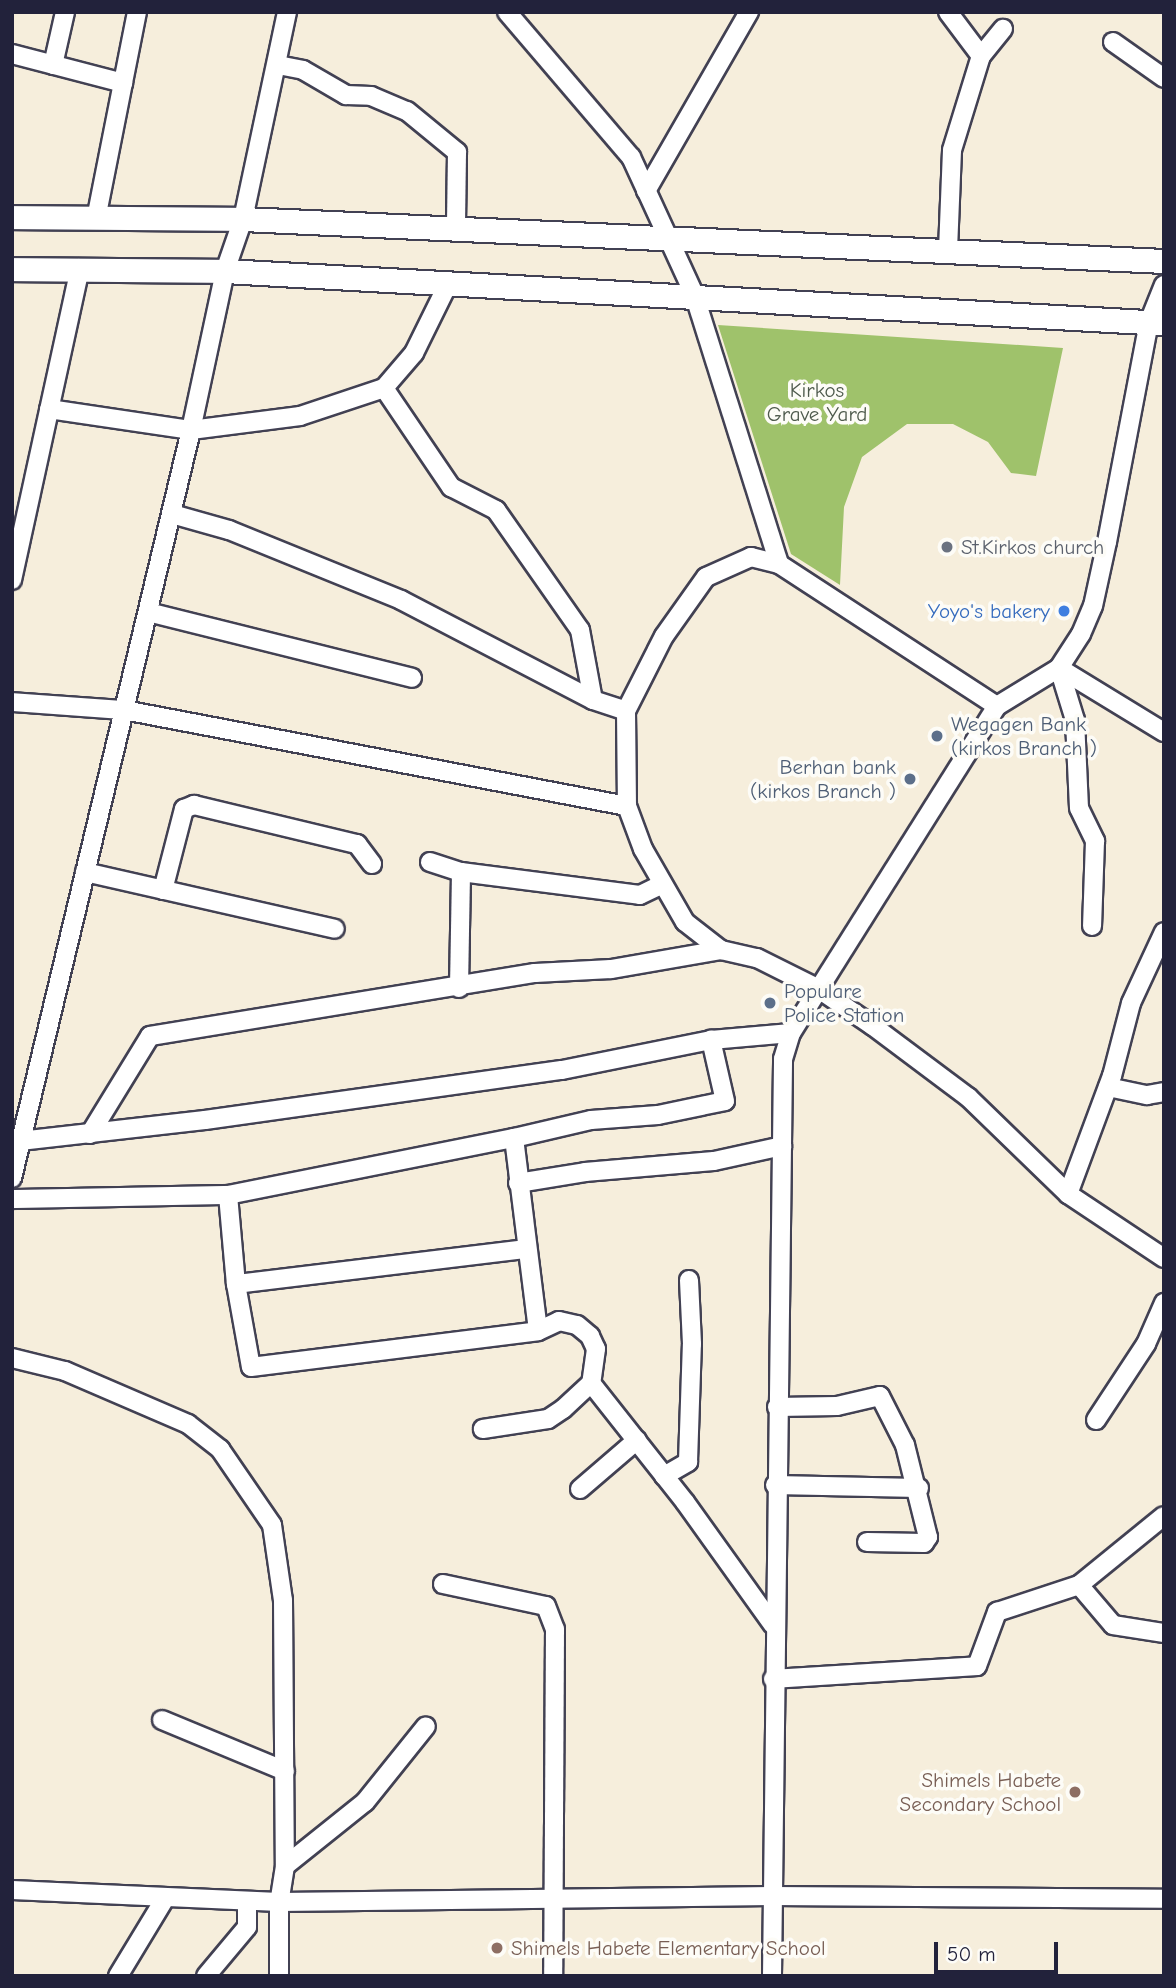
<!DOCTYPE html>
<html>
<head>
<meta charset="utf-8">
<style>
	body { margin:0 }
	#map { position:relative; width:1176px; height:1988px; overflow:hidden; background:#f6eedc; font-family:"Comic Neue",sans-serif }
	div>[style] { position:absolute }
	.green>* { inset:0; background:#9fc26b }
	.roads { filter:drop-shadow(2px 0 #424153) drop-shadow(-2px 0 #424153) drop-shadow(0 2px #424153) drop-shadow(0 -2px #424153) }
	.minor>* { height:18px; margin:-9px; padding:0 9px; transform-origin:9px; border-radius:9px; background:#fff }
	.major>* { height:23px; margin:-11.5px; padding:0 11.5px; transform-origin:11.5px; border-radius:11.5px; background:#fff }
	.dots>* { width:19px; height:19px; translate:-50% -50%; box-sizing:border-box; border:4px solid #fdfcf7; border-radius:50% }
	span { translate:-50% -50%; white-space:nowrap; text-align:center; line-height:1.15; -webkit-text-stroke:7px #fdfcf7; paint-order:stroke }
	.park-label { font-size:21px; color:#4e5a4c }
	.worship-label { font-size:21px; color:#5b616d }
	.left { translate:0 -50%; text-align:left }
	.shop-label { font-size:21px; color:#366cbe }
	.right { translate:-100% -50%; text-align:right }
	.service-label { font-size:21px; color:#4e5e75 }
	.education-label { font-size:21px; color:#785e54 }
	.frame { position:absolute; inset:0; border:14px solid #22223b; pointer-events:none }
	.scale { position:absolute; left:934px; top:1942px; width:124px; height:32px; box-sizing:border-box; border:4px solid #22223b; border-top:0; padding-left:9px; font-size:21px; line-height:24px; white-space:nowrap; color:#22223b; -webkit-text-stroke:5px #fdfcf7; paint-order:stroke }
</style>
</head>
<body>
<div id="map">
	<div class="green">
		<i style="clip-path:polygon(718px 325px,1063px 348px,1036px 476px,1011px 473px,988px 442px,953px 424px,907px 424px,862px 457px,844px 507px,840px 585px,791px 554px)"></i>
	</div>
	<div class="roads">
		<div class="minor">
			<i style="left:507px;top:12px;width:191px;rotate:49.5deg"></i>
			<i style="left:631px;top:157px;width:151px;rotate:65.3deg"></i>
			<i style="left:694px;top:294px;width:283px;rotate:72.5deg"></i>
			<i style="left:779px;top:564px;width:260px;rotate:33.1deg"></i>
			<i style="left:948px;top:12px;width:55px;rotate:53.1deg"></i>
			<i style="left:1113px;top:42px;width:62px;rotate:35.2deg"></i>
			<i style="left:12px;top:54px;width:115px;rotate:14.6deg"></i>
			<i style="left:53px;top:65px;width:54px;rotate:-77.2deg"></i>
			<i style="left:278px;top:65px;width:25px;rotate:11deg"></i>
			<i style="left:303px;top:70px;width:50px;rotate:30.2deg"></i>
			<i style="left:346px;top:95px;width:25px;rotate:2deg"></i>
			<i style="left:371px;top:96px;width:39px;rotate:23deg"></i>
			<i style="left:407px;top:111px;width:65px;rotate:39.4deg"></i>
			<i style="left:457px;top:152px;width:76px;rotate:90.8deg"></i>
			<i style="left:646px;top:191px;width:207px;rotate:-60.1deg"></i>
			<i style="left:96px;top:219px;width:211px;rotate:-78.8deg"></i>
			<i style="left:948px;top:250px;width:100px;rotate:-87.7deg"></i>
			<i style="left:952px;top:150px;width:98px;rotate:-72.9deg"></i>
			<i style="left:981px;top:56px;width:35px;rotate:-51deg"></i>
			<i style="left:384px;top:388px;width:46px;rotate:-49.4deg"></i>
			<i style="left:414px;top:353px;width:77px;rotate:-63.8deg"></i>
			<i style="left:49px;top:409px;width:144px;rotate:8.4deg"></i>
			<i style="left:191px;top:430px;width:110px;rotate:-7.3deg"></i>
			<i style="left:300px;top:416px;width:89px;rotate:-18.4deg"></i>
			<i style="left:384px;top:388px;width:120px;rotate:55.9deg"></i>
			<i style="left:451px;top:487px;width:51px;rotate:27.1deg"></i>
			<i style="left:496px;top:510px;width:146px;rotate:55deg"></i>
			<i style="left:580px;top:630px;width:71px;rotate:79.5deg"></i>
			<i style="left:593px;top:700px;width:35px;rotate:18deg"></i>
			<i style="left:172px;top:514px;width:59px;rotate:15.7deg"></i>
			<i style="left:229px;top:530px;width:186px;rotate:22.1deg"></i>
			<i style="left:401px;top:600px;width:216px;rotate:27.5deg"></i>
			<i style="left:779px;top:564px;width:29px;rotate:-166deg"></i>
			<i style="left:751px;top:557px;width:49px;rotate:156deg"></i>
			<i style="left:706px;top:577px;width:72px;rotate:125.4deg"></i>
			<i style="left:664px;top:636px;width:84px;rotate:116.9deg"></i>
			<i style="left:626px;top:711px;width:95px;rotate:89.4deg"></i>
			<i style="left:627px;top:806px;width:46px;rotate:69.6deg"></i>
			<i style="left:643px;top:849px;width:84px;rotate:60.1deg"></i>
			<i style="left:685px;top:922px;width:46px;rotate:37.9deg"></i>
			<i style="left:721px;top:950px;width:37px;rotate:13deg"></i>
			<i style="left:757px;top:958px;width:69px;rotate:26.6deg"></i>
			<i style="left:819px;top:989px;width:65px;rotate:34.4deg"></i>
			<i style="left:873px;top:1026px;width:119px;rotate:36.8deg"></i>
			<i style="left:968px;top:1097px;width:139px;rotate:44.1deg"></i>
			<i style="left:1068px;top:1194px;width:115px;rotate:33.7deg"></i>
			<i style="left:12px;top:580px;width:319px;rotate:-77.7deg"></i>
			<i style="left:148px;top:612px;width:272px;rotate:14deg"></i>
			<i style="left:1059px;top:668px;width:54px;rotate:72.9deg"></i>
			<i style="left:1075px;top:720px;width:88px;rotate:87.4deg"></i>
			<i style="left:1079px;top:808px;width:37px;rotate:64deg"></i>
			<i style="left:1095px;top:841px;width:85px;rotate:92deg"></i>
			<i style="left:1059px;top:668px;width:123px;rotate:31.4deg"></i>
			<i style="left:12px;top:702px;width:112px;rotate:4.1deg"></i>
			<i style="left:124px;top:710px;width:512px;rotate:10.81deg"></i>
			<i style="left:430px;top:862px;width:33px;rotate:18deg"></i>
			<i style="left:461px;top:872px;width:180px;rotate:7.3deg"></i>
			<i style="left:640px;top:895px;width:25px;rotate:-26deg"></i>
			<i style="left:85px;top:872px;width:256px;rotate:12.8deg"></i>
			<i style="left:163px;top:890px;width:84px;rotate:-75.5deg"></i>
			<i style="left:184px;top:809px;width:11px;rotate:-22deg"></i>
			<i style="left:194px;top:805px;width:168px;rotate:13.5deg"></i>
			<i style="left:357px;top:844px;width:25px;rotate:53deg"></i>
			<i style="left:459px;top:988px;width:116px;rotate:-89deg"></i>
			<i style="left:1108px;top:1087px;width:40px;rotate:12deg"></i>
			<i style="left:1147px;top:1095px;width:17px;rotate:-10deg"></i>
			<i style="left:90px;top:1134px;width:115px;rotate:-58.5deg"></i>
			<i style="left:150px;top:1036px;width:390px;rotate:-9.3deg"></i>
			<i style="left:535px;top:973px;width:76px;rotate:-3deg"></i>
			<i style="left:611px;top:969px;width:112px;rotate:-9.8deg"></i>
			<i style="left:514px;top:1138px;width:79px;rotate:-13.2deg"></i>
			<i style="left:591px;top:1120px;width:67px;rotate:-4.3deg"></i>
			<i style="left:658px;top:1115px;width:68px;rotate:-11.8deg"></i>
			<i style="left:725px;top:1101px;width:63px;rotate:-102.9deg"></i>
			<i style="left:711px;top:1040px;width:80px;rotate:-5deg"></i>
			<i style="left:20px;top:1141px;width:186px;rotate:-6.5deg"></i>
			<i style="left:205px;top:1120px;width:360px;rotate:-8deg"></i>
			<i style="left:562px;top:1070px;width:152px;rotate:-11.4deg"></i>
			<i style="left:12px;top:1178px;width:769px;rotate:-76.54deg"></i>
			<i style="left:191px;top:430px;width:163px;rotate:-77.9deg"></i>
			<i style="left:225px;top:271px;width:55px;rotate:-70.9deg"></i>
			<i style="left:243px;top:219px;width:212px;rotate:-78deg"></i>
			<i style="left:518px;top:1183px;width:68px;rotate:-9.3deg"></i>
			<i style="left:585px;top:1172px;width:129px;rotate:-4.9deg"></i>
			<i style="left:714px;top:1161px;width:70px;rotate:-12.4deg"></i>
			<i style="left:1068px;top:1194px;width:126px;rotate:-69.6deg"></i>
			<i style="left:1112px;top:1076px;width:75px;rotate:-75.4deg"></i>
			<i style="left:1131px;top:1003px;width:78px;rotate:-65.1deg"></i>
			<i style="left:228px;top:1195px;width:89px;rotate:84.9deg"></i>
			<i style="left:236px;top:1284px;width:84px;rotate:79.8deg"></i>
			<i style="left:251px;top:1367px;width:289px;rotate:-7.1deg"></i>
			<i style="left:538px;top:1331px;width:23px;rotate:-25deg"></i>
			<i style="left:559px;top:1321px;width:18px;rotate:13deg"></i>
			<i style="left:577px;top:1325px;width:17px;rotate:40deg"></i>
			<i style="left:590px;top:1336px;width:14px;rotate:65deg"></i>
			<i style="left:596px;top:1349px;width:34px;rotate:98deg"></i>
			<i style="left:591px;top:1383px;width:38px;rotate:137deg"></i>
			<i style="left:563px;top:1409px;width:18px;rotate:146deg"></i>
			<i style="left:548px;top:1419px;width:66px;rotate:171.3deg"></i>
			<i style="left:12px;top:1199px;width:216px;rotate:-1.1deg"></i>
			<i style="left:228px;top:1195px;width:292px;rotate:-11.3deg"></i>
			<i style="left:514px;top:1138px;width:194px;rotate:82.9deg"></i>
			<i style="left:236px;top:1284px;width:290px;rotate:-6.9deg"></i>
			<i style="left:12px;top:1358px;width:55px;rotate:13.8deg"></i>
			<i style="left:65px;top:1371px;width:134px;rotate:23.3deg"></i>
			<i style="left:188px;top:1424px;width:41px;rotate:38deg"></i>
			<i style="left:220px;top:1449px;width:92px;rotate:55.6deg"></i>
			<i style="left:272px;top:1525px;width:76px;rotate:81.7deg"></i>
			<i style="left:283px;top:1600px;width:266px;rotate:89.6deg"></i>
			<i style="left:285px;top:1866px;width:36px;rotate:99deg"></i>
			<i style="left:279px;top:1902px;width:74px;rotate:90deg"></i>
			<i style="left:591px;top:1383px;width:152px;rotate:51.7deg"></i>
			<i style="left:685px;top:1502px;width:151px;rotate:54.4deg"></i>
			<i style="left:777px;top:1407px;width:60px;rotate:-1deg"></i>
			<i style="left:837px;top:1406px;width:44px;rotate:-13.1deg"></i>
			<i style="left:880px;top:1396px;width:55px;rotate:63deg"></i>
			<i style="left:905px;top:1445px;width:95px;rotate:76deg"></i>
			<i style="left:928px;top:1537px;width:7px;rotate:124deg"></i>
			<i style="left:924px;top:1543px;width:57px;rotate:-179deg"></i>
			<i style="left:1096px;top:1420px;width:91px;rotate:-56.7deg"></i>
			<i style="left:1146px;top:1344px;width:45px;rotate:-66.3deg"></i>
			<i style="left:664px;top:1476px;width:28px;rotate:-30deg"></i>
			<i style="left:688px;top:1462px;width:118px;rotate:-88.1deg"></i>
			<i style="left:692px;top:1344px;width:64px;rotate:-92.7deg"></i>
			<i style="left:775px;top:1485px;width:144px;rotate:1.2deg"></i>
			<i style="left:580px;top:1489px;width:75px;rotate:-40.7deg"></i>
			<i style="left:443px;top:1584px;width:105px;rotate:12.1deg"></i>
			<i style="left:546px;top:1606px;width:25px;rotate:69deg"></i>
			<i style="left:555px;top:1629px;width:347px;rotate:90.3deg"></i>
			<i style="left:1079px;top:1585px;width:109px;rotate:-39.1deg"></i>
			<i style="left:773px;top:1679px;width:204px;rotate:-3.6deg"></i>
			<i style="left:977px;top:1666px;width:58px;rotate:-69.7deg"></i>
			<i style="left:997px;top:1612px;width:86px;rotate:-18.2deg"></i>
			<i style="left:1079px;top:1585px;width:52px;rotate:49.6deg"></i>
			<i style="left:1113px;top:1625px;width:52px;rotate:8.9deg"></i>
			<i style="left:162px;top:1720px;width:133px;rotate:22.5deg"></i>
			<i style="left:285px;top:1866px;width:102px;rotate:-38.7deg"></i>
			<i style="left:365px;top:1802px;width:97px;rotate:-51.2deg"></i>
			<i style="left:12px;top:1890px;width:267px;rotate:2.6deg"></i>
			<i style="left:279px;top:1902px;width:493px;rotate:-0.7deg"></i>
			<i style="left:772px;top:1896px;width:392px;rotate:0.4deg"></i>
			<i style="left:118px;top:1976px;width:89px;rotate:-58.8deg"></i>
			<i style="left:206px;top:1976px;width:64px;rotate:-50.1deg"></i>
			<i style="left:247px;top:1927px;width:26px;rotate:-90deg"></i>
			<i style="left:772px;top:1976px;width:917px;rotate:-89.31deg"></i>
			<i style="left:783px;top:1059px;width:27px;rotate:-73deg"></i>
			<i style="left:791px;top:1033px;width:386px;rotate:-57.8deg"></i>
			<i style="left:997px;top:706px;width:73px;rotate:-31.5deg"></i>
			<i style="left:1059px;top:668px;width:40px;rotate:-57.1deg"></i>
			<i style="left:1081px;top:634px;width:30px;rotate:-67deg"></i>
			<i style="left:1093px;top:606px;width:66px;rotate:-77.7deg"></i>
			<i style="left:1107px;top:542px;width:224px;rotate:-79.2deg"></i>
			<i style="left:1149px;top:322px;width:40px;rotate:-68deg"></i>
		</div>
		<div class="major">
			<i style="left:12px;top:217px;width:231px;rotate:0.5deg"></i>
			<i style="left:243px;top:219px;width:922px;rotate:2.61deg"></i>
			<i style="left:12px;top:269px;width:213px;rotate:0.5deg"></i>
			<i style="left:225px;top:271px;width:940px;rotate:3.17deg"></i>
		</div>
	</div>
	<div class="dots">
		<i style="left:947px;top:547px;background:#6b7280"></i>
		<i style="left:1064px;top:611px;background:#3f7fe0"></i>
		<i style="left:937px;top:736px;background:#5c6f8a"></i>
		<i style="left:910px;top:779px;background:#5c6f8a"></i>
		<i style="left:770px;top:1003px;background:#5c6f8a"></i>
		<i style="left:1075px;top:1792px;background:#8d6e63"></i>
		<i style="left:497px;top:1948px;background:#8d6e63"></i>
	</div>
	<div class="park-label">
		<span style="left:817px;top:402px">Kirkos<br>Grave Yard</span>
	</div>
	<div class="worship-label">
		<span class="left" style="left:961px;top:547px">St.Kirkos church</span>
	</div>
	<div class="shop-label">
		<span class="right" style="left:1050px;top:611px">Yoyo's bakery</span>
	</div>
	<div class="service-label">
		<span class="left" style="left:951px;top:736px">Wegagen Bank<br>(kirkos Branch )</span>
		<span class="right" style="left:896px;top:779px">Berhan bank<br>(kirkos Branch )</span>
		<span class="left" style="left:784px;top:1003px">Populare<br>Police Station</span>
	</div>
	<div class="education-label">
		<span class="right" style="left:1061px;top:1792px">Shimels Habete<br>Secondary School</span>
		<span class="left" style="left:511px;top:1948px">Shimels Habete Elementary School</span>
	</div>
	<div class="frame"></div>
	<div class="scale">50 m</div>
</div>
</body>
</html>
